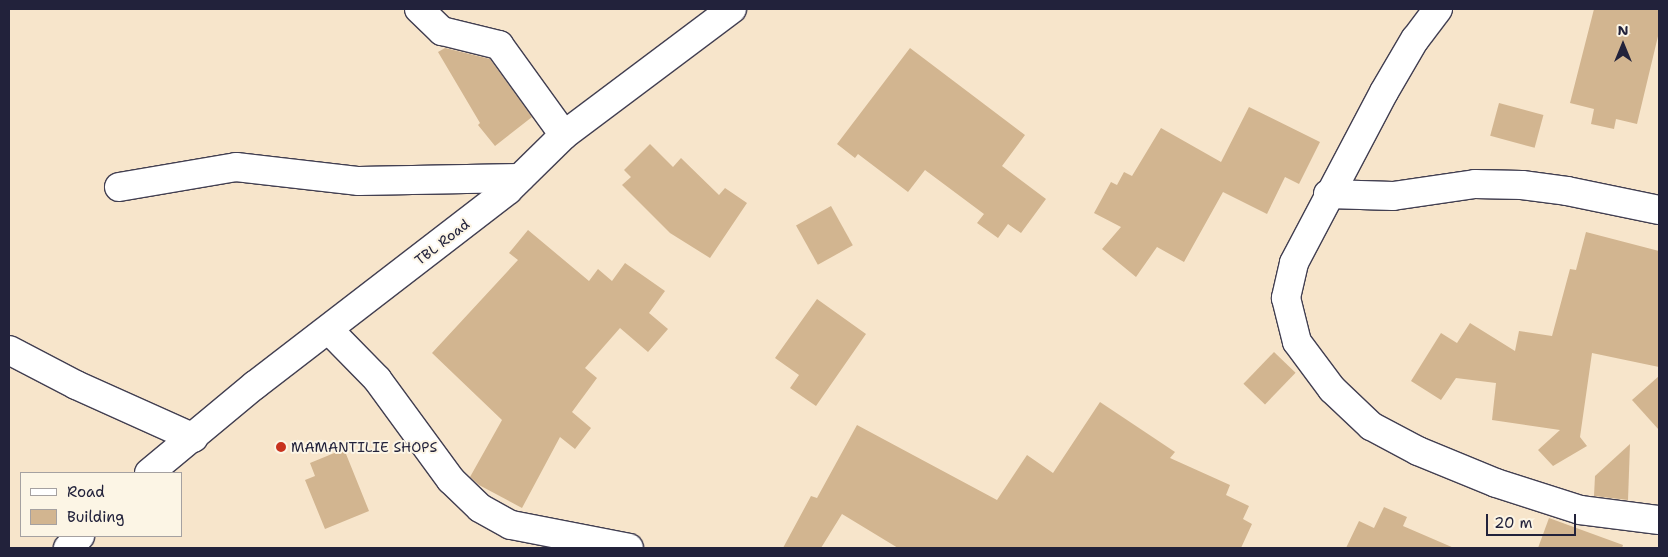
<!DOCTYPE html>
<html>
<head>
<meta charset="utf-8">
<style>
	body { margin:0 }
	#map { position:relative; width:1668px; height:557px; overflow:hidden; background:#f7e5cb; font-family:"Shantell Sans",sans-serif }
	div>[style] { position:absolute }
	.building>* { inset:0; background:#d2b590; transform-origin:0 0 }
	.roads { filter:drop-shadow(1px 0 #423f51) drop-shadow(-1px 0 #423f51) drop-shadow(0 1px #423f51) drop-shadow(0 -1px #423f51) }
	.minor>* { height:28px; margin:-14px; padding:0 14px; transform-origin:14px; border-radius:14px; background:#fff }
	.dots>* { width:14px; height:14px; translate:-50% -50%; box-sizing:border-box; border:2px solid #fcf5e5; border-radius:50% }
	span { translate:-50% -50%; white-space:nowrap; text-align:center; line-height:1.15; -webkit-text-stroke:4px #fcf5e5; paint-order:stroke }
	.street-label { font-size:14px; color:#22223b }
	.poi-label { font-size:14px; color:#22223b }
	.left { translate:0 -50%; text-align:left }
	.frame { position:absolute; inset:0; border:10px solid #22223b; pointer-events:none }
	.legend { position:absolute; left:20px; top:472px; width:162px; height:65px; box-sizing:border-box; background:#fcf5e5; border:1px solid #a5a1a1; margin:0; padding:6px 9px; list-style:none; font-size:15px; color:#22223b }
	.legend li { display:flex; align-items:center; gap:10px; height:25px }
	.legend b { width:25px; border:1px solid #a5a1a1 }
	.north { position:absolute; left:1598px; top:20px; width:50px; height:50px; -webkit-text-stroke:4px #fcf5e5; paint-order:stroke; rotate:0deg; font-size:14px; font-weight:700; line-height:20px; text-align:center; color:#22223b }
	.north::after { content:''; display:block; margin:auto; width:18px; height:22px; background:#22223b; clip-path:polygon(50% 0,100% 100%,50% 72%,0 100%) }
	.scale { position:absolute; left:1486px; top:514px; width:90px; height:22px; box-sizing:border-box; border:2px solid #22223b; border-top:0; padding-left:6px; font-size:15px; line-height:18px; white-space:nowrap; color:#22223b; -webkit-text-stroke:4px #fcf5e5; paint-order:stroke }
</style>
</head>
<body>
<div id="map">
	<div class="building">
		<i style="clip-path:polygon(1594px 9px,1659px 9px,1659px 32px,1637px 124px,1616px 119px,1614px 129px,1591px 124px,1594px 109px,1570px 103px)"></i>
		<i style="clip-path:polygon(445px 48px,490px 59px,532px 117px,495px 146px,478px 125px,480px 123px,438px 52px)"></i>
		<i style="clip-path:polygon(910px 48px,1025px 135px,1002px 166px,1046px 199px,1021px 233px,1008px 224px,998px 238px,977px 223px,984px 214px,925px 170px,908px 192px,858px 154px,855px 158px,837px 144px)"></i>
		<i style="left:1499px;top:103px;width:46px;height:34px;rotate:15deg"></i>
		<i style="clip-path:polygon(1249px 107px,1320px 142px,1299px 184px,1285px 177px,1267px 214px,1223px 192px,1184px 262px,1157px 247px,1136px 277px,1102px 249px,1121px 227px,1094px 213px,1111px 182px,1117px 185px,1124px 172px,1132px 176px,1161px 128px,1221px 162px)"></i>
		<i style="clip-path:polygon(650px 144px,673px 167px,681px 158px,719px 195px,725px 188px,747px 203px,710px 258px,670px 233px,622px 185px,631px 177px,624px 170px)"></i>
		<i style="left:831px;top:206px;width:45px;height:40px;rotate:61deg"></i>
		<i style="clip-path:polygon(528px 230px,589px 281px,598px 269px,612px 281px,625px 263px,665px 291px,649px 313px,668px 329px,648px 352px,620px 328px,585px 368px,597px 378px,572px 412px,591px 428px,575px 449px,560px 437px,522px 508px,479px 485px,470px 477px,502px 420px,432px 353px,518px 260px,509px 253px)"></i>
		<i style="clip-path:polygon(1586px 232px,1659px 251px,1659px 367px,1592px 353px,1580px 437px,1587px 446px,1553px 466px,1538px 450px,1560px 430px,1492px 420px,1496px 383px,1456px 378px,1441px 400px,1411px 381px,1441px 333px,1457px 343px,1470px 323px,1515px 351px,1519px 331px,1552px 336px,1570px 269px,1576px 270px)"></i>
		<i style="clip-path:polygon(817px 299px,866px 334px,816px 406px,790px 388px,799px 375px,775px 358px)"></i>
		<i style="left:1274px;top:352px;width:30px;height:44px;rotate:44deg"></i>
		<i style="clip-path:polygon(1659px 376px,1659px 430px,1632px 400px)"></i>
		<i style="clip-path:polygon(1100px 402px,1175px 452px,1170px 458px,1230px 485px,1226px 495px,1249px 506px,1243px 519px,1252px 524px,1241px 548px,898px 548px,842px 514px,821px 548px,783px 548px,811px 496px,817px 498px,857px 425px,997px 500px,1027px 455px,1053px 473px)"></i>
		<i style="clip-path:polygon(1630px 444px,1628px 500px,1594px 496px,1595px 476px)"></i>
		<i style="clip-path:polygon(344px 449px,369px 511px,325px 529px,305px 480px,315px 476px,310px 463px)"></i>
		<i style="clip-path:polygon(1384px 507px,1407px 517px,1403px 526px,1454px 548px,1346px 548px,1359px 521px,1374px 528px)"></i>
		<i style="clip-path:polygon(1549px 518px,1623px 545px,1622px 548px,1538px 548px)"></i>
	</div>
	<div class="roads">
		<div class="minor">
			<i style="left:419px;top:9px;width:32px;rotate:44deg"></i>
			<i style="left:442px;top:31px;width:59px;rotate:13.8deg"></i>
			<i style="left:499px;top:45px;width:111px;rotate:54.2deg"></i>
			<i style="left:1438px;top:9px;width:38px;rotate:127deg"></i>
			<i style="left:1415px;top:39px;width:61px;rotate:120.3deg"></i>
			<i style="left:1384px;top:92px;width:193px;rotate:117.8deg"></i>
			<i style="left:1294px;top:263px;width:36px;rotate:103deg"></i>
			<i style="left:1286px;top:298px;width:45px;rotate:76deg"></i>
			<i style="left:1297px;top:342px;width:59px;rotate:53.3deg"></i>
			<i style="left:1332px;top:389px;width:54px;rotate:43.5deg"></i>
			<i style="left:1371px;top:426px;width:53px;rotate:28deg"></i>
			<i style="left:1418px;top:451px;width:84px;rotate:22.3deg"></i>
			<i style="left:1496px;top:483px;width:88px;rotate:17.8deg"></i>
			<i style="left:1580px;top:510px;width:80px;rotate:7.2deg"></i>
			<i style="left:119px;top:187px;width:119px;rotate:-9.7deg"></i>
			<i style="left:236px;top:167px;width:124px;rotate:6.5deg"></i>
			<i style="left:359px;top:181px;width:161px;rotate:-1.1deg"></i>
			<i style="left:1328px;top:194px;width:65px;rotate:1.8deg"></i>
			<i style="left:1393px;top:196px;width:83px;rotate:-8.3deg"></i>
			<i style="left:1475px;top:184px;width:47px;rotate:1.2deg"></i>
			<i style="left:1522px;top:185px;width:45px;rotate:7.6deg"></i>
			<i style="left:1567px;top:191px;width:94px;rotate:11.7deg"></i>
			<i style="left:329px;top:330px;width:69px;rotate:45.6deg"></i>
			<i style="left:377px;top:379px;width:125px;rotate:53.8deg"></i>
			<i style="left:451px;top:480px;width:40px;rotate:44deg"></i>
			<i style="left:480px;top:508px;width:35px;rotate:29deg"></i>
			<i style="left:511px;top:525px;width:120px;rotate:11deg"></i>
			<i style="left:9px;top:350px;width:76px;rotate:27.6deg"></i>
			<i style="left:76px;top:385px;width:129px;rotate:24.2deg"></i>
			<i style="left:149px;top:473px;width:138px;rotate:-39.7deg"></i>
			<i style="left:255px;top:385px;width:319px;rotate:-37.6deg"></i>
			<i style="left:508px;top:190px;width:78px;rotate:-44.5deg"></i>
			<i style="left:564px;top:135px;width:210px;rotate:-36.9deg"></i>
			<i style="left:68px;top:548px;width:17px;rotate:-45deg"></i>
		</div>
	</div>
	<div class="dots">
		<i style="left:281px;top:447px;background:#c8321e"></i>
	</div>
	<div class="street-label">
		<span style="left:442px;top:242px;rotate:-38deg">TBL Road</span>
	</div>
	<div class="poi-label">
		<span class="left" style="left:291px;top:447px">MAMANTILIE SHOPS</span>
	</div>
	<div class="frame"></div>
	<ul class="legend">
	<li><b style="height:6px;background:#fff"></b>Road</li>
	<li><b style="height:14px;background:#d2b590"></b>Building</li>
	</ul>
	<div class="north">N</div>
	<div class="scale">20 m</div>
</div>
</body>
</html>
